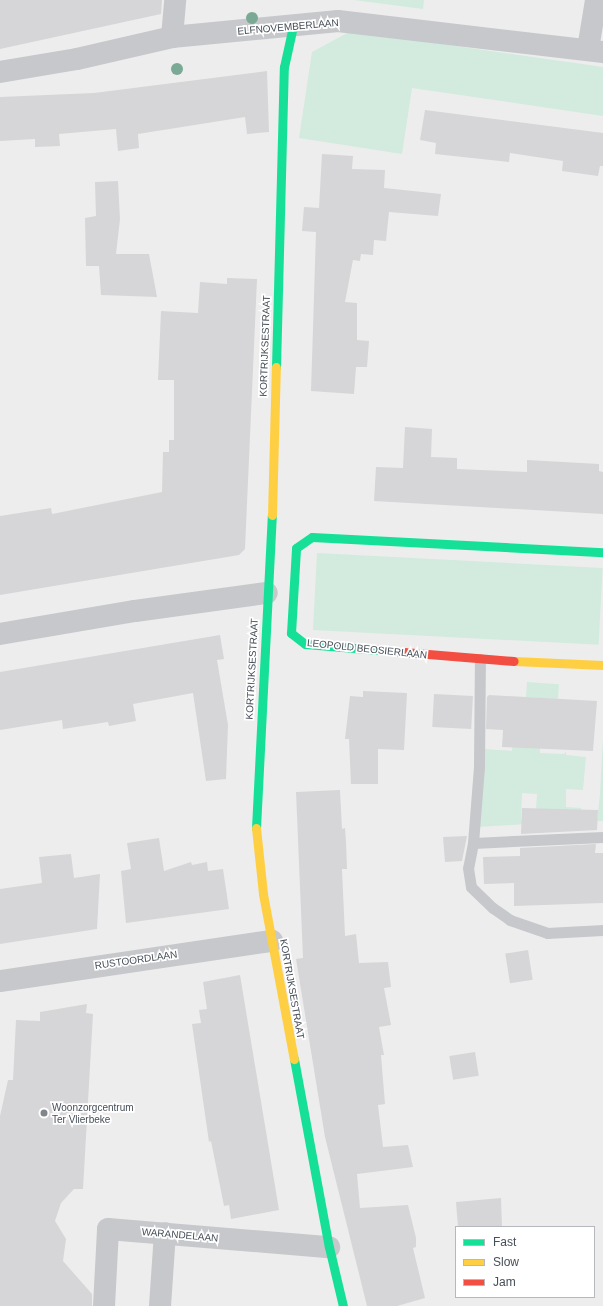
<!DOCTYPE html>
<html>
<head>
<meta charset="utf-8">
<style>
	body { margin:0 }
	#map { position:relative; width:603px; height:1306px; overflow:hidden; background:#ededed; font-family:Arial,sans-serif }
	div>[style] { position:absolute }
	.green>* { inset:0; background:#d2ebde; transform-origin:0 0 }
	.building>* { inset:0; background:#d6d6d8; transform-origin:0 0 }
	.lane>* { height:11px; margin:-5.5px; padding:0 5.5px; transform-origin:5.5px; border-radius:5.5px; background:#c7c8cb }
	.street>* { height:22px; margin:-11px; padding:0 11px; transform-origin:11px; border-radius:11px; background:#c7c8cb }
	.fast>* { height:9px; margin:-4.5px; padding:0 4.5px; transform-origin:4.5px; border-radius:4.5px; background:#16e098 }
	.slow>* { height:9px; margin:-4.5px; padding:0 4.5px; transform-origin:4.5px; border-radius:4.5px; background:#ffcf43 }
	.jam>* { height:9px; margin:-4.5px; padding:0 4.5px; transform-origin:4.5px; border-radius:4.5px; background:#f24e42 }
	.trees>* { width:12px; height:12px; margin:-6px; border-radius:50%; background:#7aaa96 }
	.dots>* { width:11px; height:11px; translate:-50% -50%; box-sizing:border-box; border:2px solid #fff; border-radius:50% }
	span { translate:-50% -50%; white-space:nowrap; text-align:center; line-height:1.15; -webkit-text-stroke:3.5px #fff; paint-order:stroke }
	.street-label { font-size:10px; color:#464e58 }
	.poi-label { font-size:10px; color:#464e58 }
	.left { translate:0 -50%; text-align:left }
	.legend { position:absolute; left:455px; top:1226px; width:140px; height:72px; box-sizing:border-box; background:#fff; border:1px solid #b5b8bc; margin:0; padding:5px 7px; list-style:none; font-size:12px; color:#464e58 }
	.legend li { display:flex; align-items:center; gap:8px; height:20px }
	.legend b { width:20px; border:1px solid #b5b8bc }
</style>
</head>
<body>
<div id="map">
	<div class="green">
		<i style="clip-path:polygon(354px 0,424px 0,423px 9px)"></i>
		<i style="clip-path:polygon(351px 31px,603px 67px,603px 116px,412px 88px,402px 154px,299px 138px,312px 52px)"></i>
		<i style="left:317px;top:553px;width:286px;height:77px;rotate:3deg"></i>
		<i style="left:527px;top:682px;width:32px;height:15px;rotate:4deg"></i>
		<i style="clip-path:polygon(603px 739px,603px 821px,597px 821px,600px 794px)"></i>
		<i style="clip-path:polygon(513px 742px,540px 744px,540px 753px,564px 754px,566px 751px,566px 755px,586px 757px,583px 790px,566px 789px,566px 807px,581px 808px,580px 820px,535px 824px,537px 794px,522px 793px,521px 820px,528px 821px,528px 824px,478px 827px,483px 749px,512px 751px)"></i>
	</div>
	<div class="building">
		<i style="clip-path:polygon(0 0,162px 0,161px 14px,0 49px)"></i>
		<i style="clip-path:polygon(267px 71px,269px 132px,247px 134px,245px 117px,138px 134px,139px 148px,118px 151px,116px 129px,59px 134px,60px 146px,35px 147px,35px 139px,0 141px,0 97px,94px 93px)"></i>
		<i style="clip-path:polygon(425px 110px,603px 133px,603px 166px,600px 166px,598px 176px,562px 171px,563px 161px,510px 153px,509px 162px,435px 154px,436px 143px,420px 140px)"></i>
		<i style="clip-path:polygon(322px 154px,353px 156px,352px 169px,385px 170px,384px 188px,441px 194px,438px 216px,389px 212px,386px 241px,374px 240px,373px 255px,361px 254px,360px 261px,353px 260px,345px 302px,357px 303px,357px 340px,369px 341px,367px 367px,356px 367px,354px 394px,311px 391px,316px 232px,302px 231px,304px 207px,319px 208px)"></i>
		<i style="clip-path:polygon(118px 181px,120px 219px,116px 254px,149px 254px,157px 297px,101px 295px,99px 266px,86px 266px,85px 218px,96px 216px,95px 182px)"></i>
		<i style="clip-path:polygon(227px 278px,257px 279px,245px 549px,239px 555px,0 595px,0 516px,51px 508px,52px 514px,162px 492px,163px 452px,169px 452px,169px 440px,174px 440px,174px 380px,158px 380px,161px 311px,198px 313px,200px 282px,227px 284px)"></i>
		<i style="clip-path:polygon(405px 427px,432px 429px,431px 457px,457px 458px,457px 469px,527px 472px,527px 460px,599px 464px,599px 471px,603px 472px,603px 514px,374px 501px,376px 467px,403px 468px)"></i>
		<i style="clip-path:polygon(220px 635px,224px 659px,217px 660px,228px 725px,226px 779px,206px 781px,193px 693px,133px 704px,136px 721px,109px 726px,108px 722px,63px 729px,62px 720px,0 730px,0 672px)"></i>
		<i style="clip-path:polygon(363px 691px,407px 693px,404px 750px,378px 749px,378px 784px,351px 784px,349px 739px,345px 739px,350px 696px,363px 697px)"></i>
		<i style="left:434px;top:694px;width:39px;height:33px;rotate:3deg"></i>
		<i style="clip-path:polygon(489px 695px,597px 701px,593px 751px,502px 747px,503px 730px,486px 729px,487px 697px)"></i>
		<i style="clip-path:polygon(340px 790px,342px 829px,345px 828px,346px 842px,347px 869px,342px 869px,345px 936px,356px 934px,359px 963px,388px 962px,391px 987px,384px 988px,391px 1025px,379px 1027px,384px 1055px,381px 1055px,385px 1104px,378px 1105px,383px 1147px,408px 1145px,413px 1167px,357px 1174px,360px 1208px,408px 1205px,416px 1238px,416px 1247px,413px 1248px,425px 1298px,397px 1306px,367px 1306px,325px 1137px,296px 959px,303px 958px,296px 792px)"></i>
		<i style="clip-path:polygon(522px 808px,598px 810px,597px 830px,521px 834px)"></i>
		<i style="clip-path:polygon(467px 836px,462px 861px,445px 862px,443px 837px)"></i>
		<i style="clip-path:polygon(159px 838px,164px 871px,191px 862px,192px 865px,207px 862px,208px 871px,223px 869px,229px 909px,126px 923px,121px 871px,131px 869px,127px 843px)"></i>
		<i style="clip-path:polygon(596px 844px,595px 853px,603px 853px,603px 903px,514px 906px,514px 883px,484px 884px,483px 857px,520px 856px,520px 848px)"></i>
		<i style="clip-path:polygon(71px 854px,74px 878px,100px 874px,97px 929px,0 944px,0 889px,42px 883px,39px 857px)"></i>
		<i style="left:528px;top:950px;width:30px;height:23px;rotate:81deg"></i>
		<i style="clip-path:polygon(240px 975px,279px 1210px,231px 1219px,229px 1205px,224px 1206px,211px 1141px,209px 1142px,192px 1024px,201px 1023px,199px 1010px,207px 1009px,203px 982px)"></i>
		<i style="clip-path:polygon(87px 1004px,86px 1013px,93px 1014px,83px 1189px,74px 1189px,61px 1203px,55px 1221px,66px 1239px,63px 1261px,92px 1294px,92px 1306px,0 1306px,0 1116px,8px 1080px,13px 1080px,16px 1020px,40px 1021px,40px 1012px)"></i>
		<i style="left:475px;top:1052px;width:24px;height:26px;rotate:81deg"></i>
		<i style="clip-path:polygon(501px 1198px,502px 1227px,458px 1227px,456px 1202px)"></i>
	</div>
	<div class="lane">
		<i style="left:603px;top:837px;width:130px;rotate:177.4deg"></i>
		<i style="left:473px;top:843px;width:25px;rotate:101deg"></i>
		<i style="left:468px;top:868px;width:19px;rotate:81deg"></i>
		<i style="left:471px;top:887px;width:30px;rotate:44deg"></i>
		<i style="left:493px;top:908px;width:21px;rotate:35deg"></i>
		<i style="left:510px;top:920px;width:39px;rotate:19deg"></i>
		<i style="left:547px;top:933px;width:56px;rotate:-3.1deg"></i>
		<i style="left:473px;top:843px;width:77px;rotate:-85.5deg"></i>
		<i style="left:479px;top:766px;width:107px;rotate:-89.5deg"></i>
	</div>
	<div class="street">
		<i style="left:172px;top:37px;width:37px;rotate:-85deg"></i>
		<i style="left:588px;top:49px;width:50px;rotate:-80.7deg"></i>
		<i style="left:0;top:72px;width:78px;rotate:-9.6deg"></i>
		<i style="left:77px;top:59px;width:98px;rotate:-13deg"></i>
		<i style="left:172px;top:37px;width:167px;rotate:-5.5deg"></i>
		<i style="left:338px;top:21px;width:267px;rotate:6.7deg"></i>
		<i style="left:0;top:634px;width:137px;rotate:-9.7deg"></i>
		<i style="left:135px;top:611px;width:133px;rotate:-7.8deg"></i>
		<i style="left:0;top:981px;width:275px;rotate:-8.4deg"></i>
		<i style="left:104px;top:1306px;width:77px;rotate:-87deg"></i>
		<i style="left:108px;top:1229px;width:222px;rotate:4.7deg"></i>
		<i style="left:160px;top:1306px;width:73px;rotate:-86.1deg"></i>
	</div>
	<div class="fast">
		<i style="left:276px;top:367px;width:300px;rotate:-88.5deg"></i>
		<i style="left:284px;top:67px;width:42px;rotate:-77.6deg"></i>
		<i style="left:392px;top:651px;width:87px;rotate:-175.4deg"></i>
		<i style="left:305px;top:644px;width:18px;rotate:-142deg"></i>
		<i style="left:291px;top:633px;width:85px;rotate:-86.6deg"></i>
		<i style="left:296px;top:548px;width:19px;rotate:-35deg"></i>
		<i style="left:312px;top:537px;width:291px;rotate:3deg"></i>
		<i style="left:256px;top:828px;width:313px;rotate:-87.1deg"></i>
		<i style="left:294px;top:1059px;width:191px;rotate:79.5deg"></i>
		<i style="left:329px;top:1247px;width:61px;rotate:76.7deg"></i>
	</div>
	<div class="slow">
		<i style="left:272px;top:515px;width:148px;rotate:-88.5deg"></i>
		<i style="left:514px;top:661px;width:89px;rotate:2.6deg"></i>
		<i style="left:256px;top:828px;width:66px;rotate:83.9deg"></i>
		<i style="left:263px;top:894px;width:168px;rotate:79.4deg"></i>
	</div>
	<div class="jam">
		<i style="left:392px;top:651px;width:122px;rotate:4.7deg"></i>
	</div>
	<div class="trees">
		<i style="left:252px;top:18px"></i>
		<i style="left:177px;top:69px"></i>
	</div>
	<div class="dots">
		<i style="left:44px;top:1113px;background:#80868c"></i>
	</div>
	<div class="street-label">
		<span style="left:288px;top:27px;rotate:-5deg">ELFNOVEMBERLAAN</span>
		<span style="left:265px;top:346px;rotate:-88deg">KORTRIJKSESTRAAT</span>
		<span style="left:367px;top:649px;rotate:6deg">LEOPOLD BEOSIERLAAN</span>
		<span style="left:252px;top:669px;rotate:-87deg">KORTRIJKSESTRAAT</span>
		<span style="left:136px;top:960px;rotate:-8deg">RUSTOORDLAAN</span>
		<span style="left:292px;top:989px;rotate:80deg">KORTRIJKSESTRAAT</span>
		<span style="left:180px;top:1235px;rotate:5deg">WARANDELAAN</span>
	</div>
	<div class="poi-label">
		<span class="left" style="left:52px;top:1113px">Woonzorgcentrum<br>Ter Vlierbeke</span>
	</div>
	<ul class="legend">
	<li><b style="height:5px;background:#16e098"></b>Fast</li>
	<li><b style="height:5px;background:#ffcf43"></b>Slow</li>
	<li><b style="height:5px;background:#f24e42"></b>Jam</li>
	</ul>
</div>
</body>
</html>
